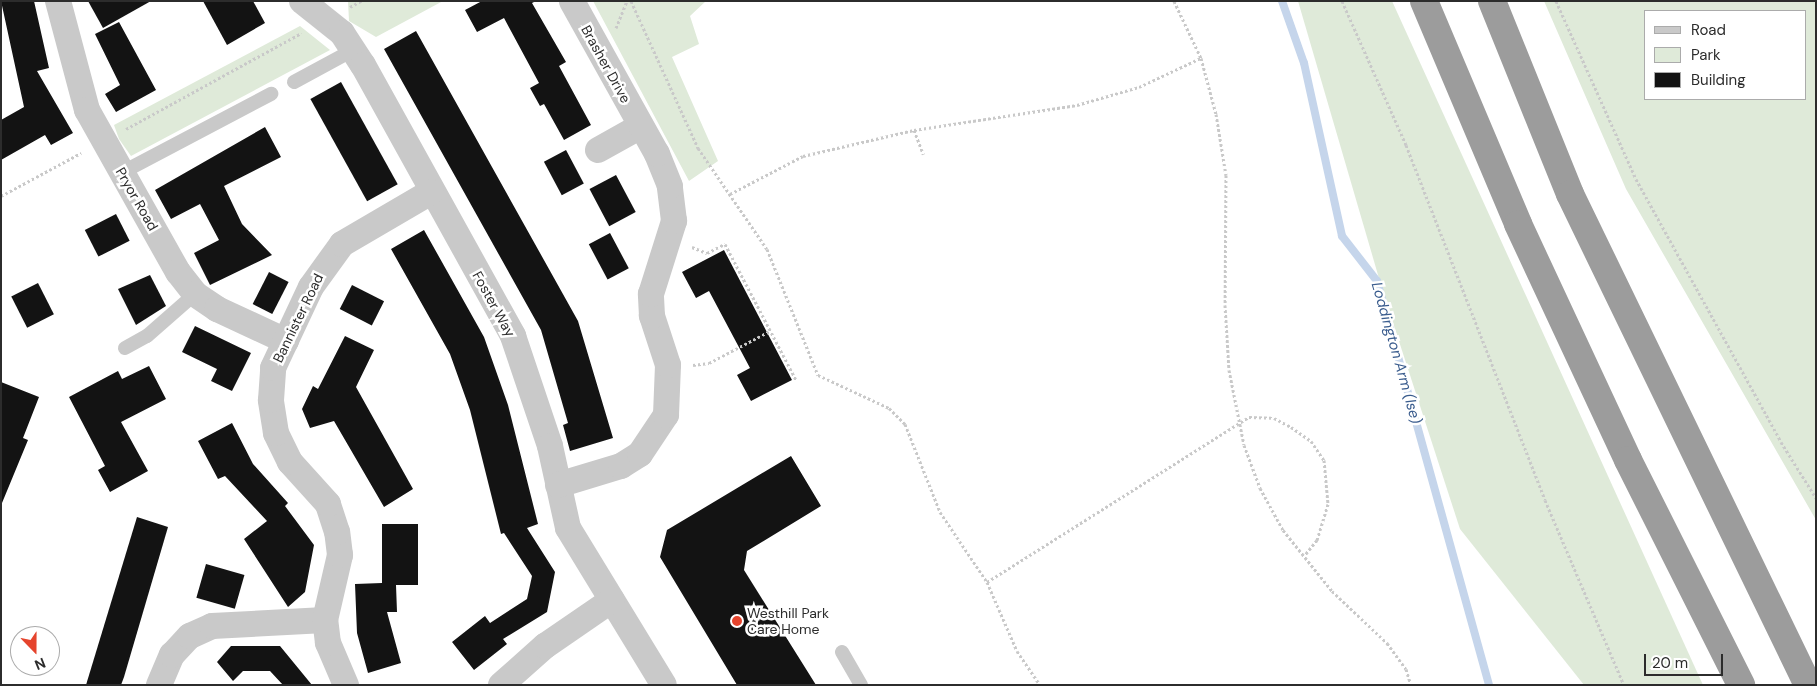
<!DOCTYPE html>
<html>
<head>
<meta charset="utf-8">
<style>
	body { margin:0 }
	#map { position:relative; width:1817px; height:686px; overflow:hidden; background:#fff; font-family:"DM Sans",sans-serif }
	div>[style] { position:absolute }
	.green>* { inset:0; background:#dfead9 }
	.stream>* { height:8px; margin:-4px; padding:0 4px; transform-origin:4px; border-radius:4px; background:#c5d5eb }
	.building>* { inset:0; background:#131313; transform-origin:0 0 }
	.path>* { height:3px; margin-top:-1.5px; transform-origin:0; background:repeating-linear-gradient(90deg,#c9c9c9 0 2.5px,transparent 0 5px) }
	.service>* { height:14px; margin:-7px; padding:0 7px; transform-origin:7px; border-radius:7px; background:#c9c9c9 }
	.minor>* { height:26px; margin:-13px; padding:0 13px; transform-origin:13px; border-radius:13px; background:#c9c9c9 }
	.trunk>* { height:28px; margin:-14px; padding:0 14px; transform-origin:14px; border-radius:14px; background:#9c9c9c }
	.dots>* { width:14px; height:14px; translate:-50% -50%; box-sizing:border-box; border:2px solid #fff; border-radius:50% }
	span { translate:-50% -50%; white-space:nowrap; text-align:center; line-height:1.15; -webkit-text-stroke:5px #fff; paint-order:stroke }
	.street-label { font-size:14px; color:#2c2c2c }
	.poi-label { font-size:14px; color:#2c2c2c }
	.left { translate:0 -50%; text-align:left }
	.water-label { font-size:15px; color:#3b5d8e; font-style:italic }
	.frame { position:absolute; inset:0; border:2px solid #2c2c2c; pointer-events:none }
	.legend { position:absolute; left:1644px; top:10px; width:162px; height:90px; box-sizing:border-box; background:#fff; border:1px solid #ababab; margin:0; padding:6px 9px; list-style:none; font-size:15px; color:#2c2c2c }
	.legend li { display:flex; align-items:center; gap:10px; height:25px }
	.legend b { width:25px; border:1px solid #ababab }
	.north { position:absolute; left:10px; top:626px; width:50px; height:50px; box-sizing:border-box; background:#fff; border:1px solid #ababab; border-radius:50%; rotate:158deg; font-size:14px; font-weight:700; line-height:20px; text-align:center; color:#2c2c2c }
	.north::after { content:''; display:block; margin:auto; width:18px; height:22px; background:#e5442d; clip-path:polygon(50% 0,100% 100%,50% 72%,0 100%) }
	.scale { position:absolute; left:1644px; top:654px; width:79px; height:22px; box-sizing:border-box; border:2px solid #2c2c2c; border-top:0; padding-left:6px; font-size:15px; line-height:18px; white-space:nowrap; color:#2c2c2c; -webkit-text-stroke:4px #fff; paint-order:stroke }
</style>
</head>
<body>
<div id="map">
	<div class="green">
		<i style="clip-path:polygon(348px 1px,443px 1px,376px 37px,349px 21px)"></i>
		<i style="clip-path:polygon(593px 1px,706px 1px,690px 16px,699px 44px,672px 57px,718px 161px,689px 181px)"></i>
		<i style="clip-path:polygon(1298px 1px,1392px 1px,1703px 685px,1584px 685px,1460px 529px,1383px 292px)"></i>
		<i style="clip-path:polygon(evenodd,1544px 1px,1816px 1px,1816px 520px,1626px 189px,1544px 1px,1806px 11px,1806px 99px,1646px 99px,1646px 11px,1806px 11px)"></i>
		<i style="clip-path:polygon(300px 26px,330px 50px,131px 156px,119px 139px,114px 125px)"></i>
	</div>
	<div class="stream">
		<i style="left:1282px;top:1px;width:66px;rotate:70.5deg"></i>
		<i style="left:1304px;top:63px;width:177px;rotate:77.6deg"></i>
		<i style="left:1342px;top:236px;width:57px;rotate:52.1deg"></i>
		<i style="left:1377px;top:281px;width:419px;rotate:74.5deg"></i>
	</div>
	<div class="building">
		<i style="clip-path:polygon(1px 1px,34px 1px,49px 68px,37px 71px,73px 133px,51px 145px,45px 135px,1px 160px,1px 120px,24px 107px)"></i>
		<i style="clip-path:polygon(88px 1px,151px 1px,103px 28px)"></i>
		<i style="clip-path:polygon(203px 1px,253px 1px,265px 23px,227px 45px)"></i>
		<i style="clip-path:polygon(482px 1px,536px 1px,532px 3px,566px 62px,559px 66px,591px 125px,564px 140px,544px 104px,540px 106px,530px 88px,539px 83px,504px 18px,477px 32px,465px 10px)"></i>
		<i style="clip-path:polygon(119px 22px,156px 90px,116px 112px,105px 94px,120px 85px,95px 34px)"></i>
		<i style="clip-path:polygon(416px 31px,578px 321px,613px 438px,570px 451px,563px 425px,568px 423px,541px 330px,384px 49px)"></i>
		<i style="left:341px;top:82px;width:117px;height:35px;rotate:61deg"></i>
		<i style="clip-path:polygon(265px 127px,281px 157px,224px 186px,242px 224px,272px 255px,210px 285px,194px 253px,219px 240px,200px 204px,171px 219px,155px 190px)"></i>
		<i style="left:566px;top:150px;width:38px;height:25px;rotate:62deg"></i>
		<i style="left:616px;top:175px;width:42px;height:30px;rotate:62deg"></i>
		<i style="left:116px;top:214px;width:30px;height:35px;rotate:63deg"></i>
		<i style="clip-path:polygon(424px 230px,484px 337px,508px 405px,538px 524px,527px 528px,555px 572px,547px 612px,503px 639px,507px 644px,474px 670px,452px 642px,485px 616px,490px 623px,527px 599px,532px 576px,504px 533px,501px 534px,470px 410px,450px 354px,391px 249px)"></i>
		<i style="left:610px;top:233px;width:40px;height:24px;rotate:62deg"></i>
		<i style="clip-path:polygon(724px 250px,792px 380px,751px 401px,737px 375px,750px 368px,709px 291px,696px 298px,682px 272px)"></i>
		<i style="left:269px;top:272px;width:22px;height:36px;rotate:27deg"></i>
		<i style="clip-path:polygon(150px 275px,166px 306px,136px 325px,118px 289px)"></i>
		<i style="left:38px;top:283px;width:35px;height:30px;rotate:63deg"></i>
		<i style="left:352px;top:285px;width:36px;height:27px;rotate:27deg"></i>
		<i style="clip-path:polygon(195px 326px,251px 353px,232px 391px,211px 381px,217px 369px,182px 352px)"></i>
		<i style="clip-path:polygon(345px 336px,374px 350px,356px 387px,413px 489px,384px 507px,334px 421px,310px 428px,302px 409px,313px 386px,318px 389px)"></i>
		<i style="clip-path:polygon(149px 366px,166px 399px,121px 422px,148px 471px,110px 492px,98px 470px,105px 466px,69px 397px,118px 371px,122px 379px)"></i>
		<i style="clip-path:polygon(1px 382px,39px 397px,23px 438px,28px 440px,2px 503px)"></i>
		<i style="clip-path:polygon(232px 423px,253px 464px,288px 503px,285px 506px,314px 545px,305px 592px,288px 607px,244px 539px,267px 521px,225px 476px,218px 479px,198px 441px)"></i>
		<i style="clip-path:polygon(791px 456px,821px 506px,747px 551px,744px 570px,816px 685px,737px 685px,660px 557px,667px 530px)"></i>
		<i style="clip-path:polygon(137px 517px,168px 527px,124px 677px,121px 685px,86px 685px)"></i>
		<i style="clip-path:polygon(382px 524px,418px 524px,418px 585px,396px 585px,397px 612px,387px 612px,401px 663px,368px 673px,357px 633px,355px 584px,382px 583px)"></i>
		<i style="left:206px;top:564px;width:40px;height:35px;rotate:16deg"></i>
		<i style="clip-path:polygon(231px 646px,280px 646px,312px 685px,283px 685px,270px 671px,243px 671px,233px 681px,217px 662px)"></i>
	</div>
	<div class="path">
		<i style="left:631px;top:1px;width:162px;rotate:65.5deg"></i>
		<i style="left:698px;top:148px;width:122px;rotate:55.7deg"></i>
		<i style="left:767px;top:249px;width:136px;rotate:68deg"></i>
		<i style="left:818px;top:375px;width:78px;rotate:24.9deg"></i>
		<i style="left:889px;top:408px;width:23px;rotate:45deg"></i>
		<i style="left:905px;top:424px;width:95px;rotate:68.3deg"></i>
		<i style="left:940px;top:512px;width:84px;rotate:56.1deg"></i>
		<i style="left:987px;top:582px;width:75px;rotate:66.5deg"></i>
		<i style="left:1017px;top:651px;width:41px;rotate:55.9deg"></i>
		<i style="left:1174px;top:1px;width:63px;rotate:64.7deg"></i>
		<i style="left:1201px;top:58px;width:58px;rotate:75deg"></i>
		<i style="left:1216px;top:114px;width:62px;rotate:80.7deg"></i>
		<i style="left:1226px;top:175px;width:130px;rotate:90.4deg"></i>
		<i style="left:1225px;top:305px;width:65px;rotate:86.5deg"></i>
		<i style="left:1229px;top:370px;width:76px;rotate:78.7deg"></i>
		<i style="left:1244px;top:445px;width:46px;rotate:69.6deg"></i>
		<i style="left:1260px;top:488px;width:48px;rotate:61.3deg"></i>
		<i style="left:1283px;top:530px;width:78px;rotate:51.2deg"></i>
		<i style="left:1332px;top:591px;width:76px;rotate:43.4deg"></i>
		<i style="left:1387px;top:643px;width:32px;rotate:54deg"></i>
		<i style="left:1406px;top:669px;width:17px;rotate:73deg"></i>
		<i style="left:1342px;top:1px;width:158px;rotate:66deg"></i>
		<i style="left:1406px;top:145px;width:381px;rotate:68.6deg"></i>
		<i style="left:1545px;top:500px;width:201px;rotate:66.9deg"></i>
		<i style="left:1556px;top:1px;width:195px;rotate:65.8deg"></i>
		<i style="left:1636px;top:179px;width:300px;rotate:61.1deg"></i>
		<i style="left:1781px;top:442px;width:66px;rotate:58deg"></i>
		<i style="left:350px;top:7px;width:13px;rotate:-29deg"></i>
		<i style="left:616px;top:28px;width:29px;rotate:-68deg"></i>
		<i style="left:126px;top:129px;width:200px;rotate:-28.7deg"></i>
		<i style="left:914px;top:130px;width:26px;rotate:69deg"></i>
		<i style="left:730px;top:194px;width:82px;rotate:-27.5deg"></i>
		<i style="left:803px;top:156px;width:114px;rotate:-13.2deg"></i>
		<i style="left:914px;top:130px;width:165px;rotate:-8.7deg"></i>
		<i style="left:1077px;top:105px;width:65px;rotate:-16.2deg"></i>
		<i style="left:1139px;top:87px;width:68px;rotate:-25.1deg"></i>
		<i style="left:1px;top:196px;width:91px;rotate:-28.3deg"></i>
		<i style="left:692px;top:247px;width:16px;rotate:22deg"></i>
		<i style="left:707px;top:253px;width:20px;rotate:-27deg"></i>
		<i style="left:725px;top:244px;width:153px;rotate:62.4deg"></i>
		<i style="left:693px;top:365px;width:16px;rotate:-7deg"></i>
		<i style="left:709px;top:363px;width:69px;rotate:-27.7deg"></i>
		<i style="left:987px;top:582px;width:310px;rotate:-32.2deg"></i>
		<i style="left:1249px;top:417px;width:25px;rotate:2deg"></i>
		<i style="left:1274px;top:418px;width:19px;rotate:28deg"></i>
		<i style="left:1291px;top:427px;width:24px;rotate:35deg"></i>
		<i style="left:1311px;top:441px;width:23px;rotate:56deg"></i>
		<i style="left:1324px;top:460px;width:44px;rotate:84.8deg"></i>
		<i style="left:1328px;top:504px;width:38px;rotate:107deg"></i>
		<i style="left:1317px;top:540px;width:19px;rotate:129deg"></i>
	</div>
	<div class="service">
		<i style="left:294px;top:82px;width:67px;rotate:-28.5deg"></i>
		<i style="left:121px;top:173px;width:170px;rotate:-27.8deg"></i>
		<i style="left:125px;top:348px;width:25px;rotate:-29deg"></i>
		<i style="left:147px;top:336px;width:64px;rotate:-41.2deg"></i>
		<i style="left:842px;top:652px;width:38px;rotate:60deg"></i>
	</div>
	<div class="minor">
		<i style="left:58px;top:1px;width:113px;rotate:75.1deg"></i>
		<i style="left:87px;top:110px;width:186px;rotate:60.7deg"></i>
		<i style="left:178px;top:272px;width:28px;rotate:52deg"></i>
		<i style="left:195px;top:294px;width:27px;rotate:34deg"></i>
		<i style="left:217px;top:309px;width:76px;rotate:24.9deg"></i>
		<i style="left:302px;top:1px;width:51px;rotate:38.7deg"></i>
		<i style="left:342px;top:33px;width:38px;rotate:57deg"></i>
		<i style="left:363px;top:65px;width:310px;rotate:61deg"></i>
		<i style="left:513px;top:336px;width:116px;rotate:71.4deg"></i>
		<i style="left:550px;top:446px;width:84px;rotate:77.6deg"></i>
		<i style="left:568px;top:528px;width:184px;rotate:58.6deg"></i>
		<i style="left:598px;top:150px;width:49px;rotate:-29.2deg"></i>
		<i style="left:558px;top:485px;width:66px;rotate:-16.8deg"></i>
		<i style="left:621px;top:466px;width:22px;rotate:-32deg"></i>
		<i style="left:640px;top:454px;width:47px;rotate:-56.3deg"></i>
		<i style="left:666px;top:415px;width:50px;rotate:-87.7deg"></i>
		<i style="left:668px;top:365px;width:52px;rotate:-108.1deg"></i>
		<i style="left:652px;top:316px;width:22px;rotate:-93deg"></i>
		<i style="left:651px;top:294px;width:77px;rotate:-72.5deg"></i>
		<i style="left:674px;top:221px;width:35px;rotate:-97deg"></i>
		<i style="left:670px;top:186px;width:35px;rotate:-112deg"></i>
		<i style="left:657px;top:154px;width:175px;rotate:-119.1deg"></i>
		<i style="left:159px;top:685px;width:33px;rotate:-67deg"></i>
		<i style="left:172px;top:655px;width:26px;rotate:-47deg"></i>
		<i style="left:190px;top:636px;width:24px;rotate:-24deg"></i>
		<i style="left:212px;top:626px;width:113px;rotate:-3deg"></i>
		<i style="left:346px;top:685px;width:46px;rotate:-113.2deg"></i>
		<i style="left:328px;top:643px;width:23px;rotate:-97deg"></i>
		<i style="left:325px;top:620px;width:67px;rotate:-77deg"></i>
		<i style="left:340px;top:555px;width:23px;rotate:-97deg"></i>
		<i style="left:337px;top:532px;width:29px;rotate:-108deg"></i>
		<i style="left:328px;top:504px;width:57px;rotate:-132.1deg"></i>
		<i style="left:290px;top:462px;width:32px;rotate:-116deg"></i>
		<i style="left:276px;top:433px;width:33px;rotate:-99deg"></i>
		<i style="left:271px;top:400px;width:32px;rotate:-86deg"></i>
		<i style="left:273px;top:368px;width:89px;rotate:-64.9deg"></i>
		<i style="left:311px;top:287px;width:53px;rotate:-54.2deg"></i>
		<i style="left:342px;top:244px;width:103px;rotate:-30.3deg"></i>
		<i style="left:501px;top:685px;width:59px;rotate:-41.6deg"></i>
		<i style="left:545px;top:646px;width:81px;rotate:-34.5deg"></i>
	</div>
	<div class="trunk">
		<i style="left:1424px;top:1px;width:242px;rotate:67.1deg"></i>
		<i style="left:1518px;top:224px;width:260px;rotate:65deg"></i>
		<i style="left:1628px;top:460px;width:252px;rotate:63.3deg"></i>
		<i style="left:1492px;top:1px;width:208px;rotate:68deg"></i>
		<i style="left:1570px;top:194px;width:546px;rotate:64.14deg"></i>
	</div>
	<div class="dots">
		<i style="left:737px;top:621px;background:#e5442d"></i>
	</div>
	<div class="street-label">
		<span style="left:606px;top:64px;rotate:61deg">Brasher Drive</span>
		<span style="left:137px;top:199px;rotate:60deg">Pryor Road</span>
		<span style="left:494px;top:304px;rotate:61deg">Foster Way</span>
		<span style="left:298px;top:318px;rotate:-64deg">Bannister Road</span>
	</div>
	<div class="poi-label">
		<span class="left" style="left:747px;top:621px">Westhill Park<br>Care Home</span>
	</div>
	<div class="water-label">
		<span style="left:1396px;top:353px;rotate:74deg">Loddington Arm (Ise)</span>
	</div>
	<div class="frame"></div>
	<ul class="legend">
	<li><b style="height:6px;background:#c9c9c9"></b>Road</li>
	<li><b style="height:14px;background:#dfead9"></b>Park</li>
	<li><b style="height:14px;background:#131313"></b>Building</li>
	</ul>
	<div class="north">N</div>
	<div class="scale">20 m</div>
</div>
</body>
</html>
